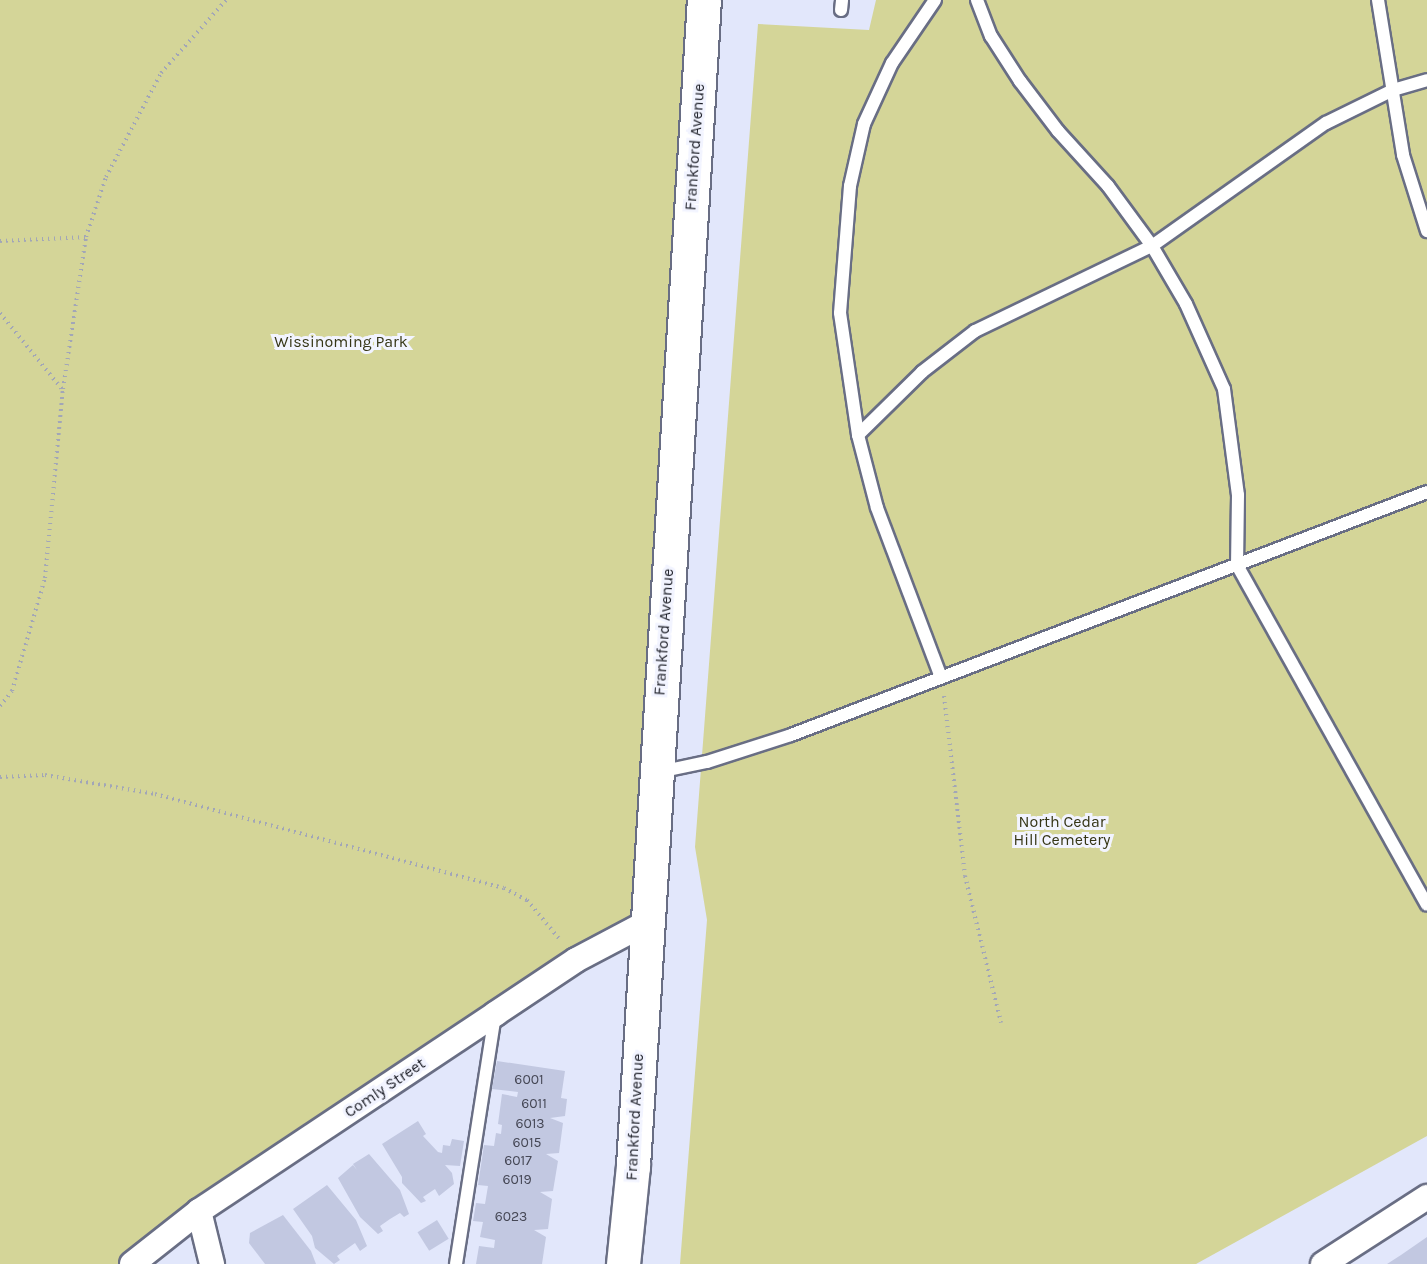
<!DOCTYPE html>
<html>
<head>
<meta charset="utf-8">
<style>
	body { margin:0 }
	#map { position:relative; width:1427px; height:1264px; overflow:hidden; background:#e2e7fb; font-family:Karla,sans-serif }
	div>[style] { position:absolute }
	.green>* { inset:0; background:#d4d598 }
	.building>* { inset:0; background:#c2c8e1; transform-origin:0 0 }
	.path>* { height:4px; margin-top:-2px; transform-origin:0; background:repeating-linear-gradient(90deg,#a2a6b7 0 1.5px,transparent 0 6px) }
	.roads { filter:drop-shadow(2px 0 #696e84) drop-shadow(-2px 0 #696e84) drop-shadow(0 2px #696e84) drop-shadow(0 -2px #696e84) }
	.service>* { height:12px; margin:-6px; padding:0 6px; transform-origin:6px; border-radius:6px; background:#fff }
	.minor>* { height:24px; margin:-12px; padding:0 12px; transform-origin:12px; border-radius:12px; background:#fff }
	.secondary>* { height:33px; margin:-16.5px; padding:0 16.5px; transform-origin:16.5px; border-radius:16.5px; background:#fff }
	span { translate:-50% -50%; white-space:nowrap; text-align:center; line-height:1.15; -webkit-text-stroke:6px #f2f4ff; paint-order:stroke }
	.number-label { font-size:14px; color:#464856 }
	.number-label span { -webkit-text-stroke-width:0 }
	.street-label { font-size:16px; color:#1c1e27 }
	.park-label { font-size:16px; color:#363616 }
</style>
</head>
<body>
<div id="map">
	<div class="green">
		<i style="clip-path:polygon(0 0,704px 0,646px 923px,132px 1264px,0 1264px)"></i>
		<i style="clip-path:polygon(876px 0,1427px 0,1427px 1136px,1196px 1264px,680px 1264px,707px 920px,695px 847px,758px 24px,869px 30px)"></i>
	</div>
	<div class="building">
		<i style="clip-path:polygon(497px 1061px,565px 1071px,561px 1098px,567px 1099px,565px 1116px,550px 1118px,563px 1123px,559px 1153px,546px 1154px,558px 1161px,553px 1191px,540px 1192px,552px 1199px,548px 1229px,534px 1230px,546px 1237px,542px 1264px,476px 1264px,479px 1246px,494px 1248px,495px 1240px,480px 1237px,483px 1222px,473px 1221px,476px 1203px,485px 1204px,488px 1186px,478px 1185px,484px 1145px,494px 1146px,496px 1133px,501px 1134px,502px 1125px,498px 1124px,502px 1094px,517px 1097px,518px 1092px,492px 1089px)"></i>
		<i style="clip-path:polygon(418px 1121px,426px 1134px,423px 1136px,438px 1152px,442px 1153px,443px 1145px,450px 1146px,452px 1139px,464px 1141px,460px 1166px,445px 1165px,452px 1173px,454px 1184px,439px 1196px,435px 1189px,423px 1197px,426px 1201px,421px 1203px,402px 1183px,402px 1177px,382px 1144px)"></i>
		<i style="clip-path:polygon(369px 1154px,400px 1190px,409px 1214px,404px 1217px,400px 1213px,390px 1219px,380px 1226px,383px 1231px,378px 1234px,360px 1217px,338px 1178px,353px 1165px,357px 1170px,353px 1164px)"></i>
		<i style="clip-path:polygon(327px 1185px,356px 1220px,367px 1246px,360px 1251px,355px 1243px,337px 1256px,340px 1260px,334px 1264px,315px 1248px,312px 1236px,293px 1209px)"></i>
		<i style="clip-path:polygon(283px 1215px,311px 1251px,316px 1264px,265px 1264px,249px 1243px,250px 1233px)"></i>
		<i style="left:437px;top:1220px;width:22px;height:23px;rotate:58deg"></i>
		<i style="clip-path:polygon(1427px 1237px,1427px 1264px,1387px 1264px,1401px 1255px)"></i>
	</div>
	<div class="path">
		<i style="left:0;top:241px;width:86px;rotate:-2.7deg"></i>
		<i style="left:0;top:313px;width:98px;rotate:50.8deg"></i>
		<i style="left:944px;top:696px;width:181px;rotate:83.3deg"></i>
		<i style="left:965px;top:876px;width:151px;rotate:76.2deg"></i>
		<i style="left:0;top:706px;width:19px;rotate:-51deg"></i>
		<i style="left:12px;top:691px;width:118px;rotate:-73.7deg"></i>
		<i style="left:45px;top:578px;width:190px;rotate:-84.6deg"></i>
		<i style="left:63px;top:389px;width:154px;rotate:-81.4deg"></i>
		<i style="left:86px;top:237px;width:63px;rotate:-71.6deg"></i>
		<i style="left:106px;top:177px;width:118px;rotate:-62.1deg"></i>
		<i style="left:161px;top:73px;width:98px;rotate:-48.3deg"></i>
		<i style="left:0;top:777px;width:45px;rotate:-2.5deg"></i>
		<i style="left:45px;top:775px;width:112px;rotate:9.8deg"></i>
		<i style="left:155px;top:794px;width:361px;rotate:15.1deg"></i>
		<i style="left:504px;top:888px;width:26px;rotate:28deg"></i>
		<i style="left:527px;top:900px;width:53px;rotate:50.3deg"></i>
	</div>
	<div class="roads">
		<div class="service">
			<i style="left:935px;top:0;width:76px;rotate:124.3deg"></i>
			<i style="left:892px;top:63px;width:67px;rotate:114.7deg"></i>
			<i style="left:864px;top:124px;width:64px;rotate:102.7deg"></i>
			<i style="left:850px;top:186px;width:127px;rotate:94.5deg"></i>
			<i style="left:840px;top:313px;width:123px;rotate:81.6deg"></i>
			<i style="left:858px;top:435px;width:75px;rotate:75.4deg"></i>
			<i style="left:877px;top:508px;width:181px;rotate:69.3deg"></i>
			<i style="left:977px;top:0;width:39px;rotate:69deg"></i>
			<i style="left:991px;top:36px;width:54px;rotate:57.2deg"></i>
			<i style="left:1020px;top:81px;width:63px;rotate:52.8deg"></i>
			<i style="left:1058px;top:131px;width:74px;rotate:47.7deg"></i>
			<i style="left:1108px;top:186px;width:74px;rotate:53.7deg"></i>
			<i style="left:1152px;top:246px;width:67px;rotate:59.6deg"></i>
			<i style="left:1186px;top:304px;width:93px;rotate:65.9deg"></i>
			<i style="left:1224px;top:389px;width:107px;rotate:82.5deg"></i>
			<i style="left:1238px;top:495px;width:70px;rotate:90.8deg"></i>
			<i style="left:1237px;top:565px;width:389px;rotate:60.8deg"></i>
			<i style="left:1378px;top:0;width:157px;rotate:80.8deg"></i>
			<i style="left:1403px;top:155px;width:80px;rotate:72.5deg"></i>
			<i style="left:841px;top:10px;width:10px;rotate:-84deg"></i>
			<i style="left:858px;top:435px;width:90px;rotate:-44.5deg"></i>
			<i style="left:922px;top:372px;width:67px;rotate:-37.7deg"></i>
			<i style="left:975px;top:331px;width:196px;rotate:-25.7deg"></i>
			<i style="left:1152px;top:246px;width:213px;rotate:-35.3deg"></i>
			<i style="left:1326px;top:123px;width:75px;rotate:-26.2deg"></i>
			<i style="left:1393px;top:90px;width:35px;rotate:-16deg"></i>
			<i style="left:659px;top:772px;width:49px;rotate:-11.8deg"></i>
			<i style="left:707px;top:762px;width:88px;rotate:-17.8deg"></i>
			<i style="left:791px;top:735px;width:681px;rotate:-20.91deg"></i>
			<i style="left:456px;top:1264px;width:252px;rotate:-81.1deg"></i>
		</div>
		<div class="minor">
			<i style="left:199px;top:1211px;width:55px;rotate:76.2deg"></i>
			<i style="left:132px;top:1264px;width:85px;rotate:-38.3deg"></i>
			<i style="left:199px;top:1211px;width:356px;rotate:-33.6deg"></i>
			<i style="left:495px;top:1014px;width:97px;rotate:-33.7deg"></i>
			<i style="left:576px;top:960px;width:79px;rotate:-27.9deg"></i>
			<i style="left:1323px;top:1264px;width:124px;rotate:-32.8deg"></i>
		</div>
		<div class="secondary">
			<i style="left:623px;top:1264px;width:99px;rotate:-84.2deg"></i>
			<i style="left:633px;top:1166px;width:1168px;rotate:-86.52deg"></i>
		</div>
	</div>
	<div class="number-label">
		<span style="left:529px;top:1080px">6001</span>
		<span style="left:534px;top:1104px">6011</span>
		<span style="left:530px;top:1124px">6013</span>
		<span style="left:527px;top:1143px">6015</span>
		<span style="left:518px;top:1161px">6017</span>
		<span style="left:517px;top:1180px">6019</span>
		<span style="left:511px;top:1217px">6023</span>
	</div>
	<div class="street-label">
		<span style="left:695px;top:147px;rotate:-86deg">Frankford Avenue</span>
		<span style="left:664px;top:632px;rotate:-86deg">Frankford Avenue</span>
		<span style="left:385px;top:1088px;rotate:-34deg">Comly Street</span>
		<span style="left:635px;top:1117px;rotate:-87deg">Frankford Avenue</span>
	</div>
	<div class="park-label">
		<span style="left:341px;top:342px">Wissinoming Park</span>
		<span style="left:1062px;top:831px">North Cedar<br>Hill Cemetery</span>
	</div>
</div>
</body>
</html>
